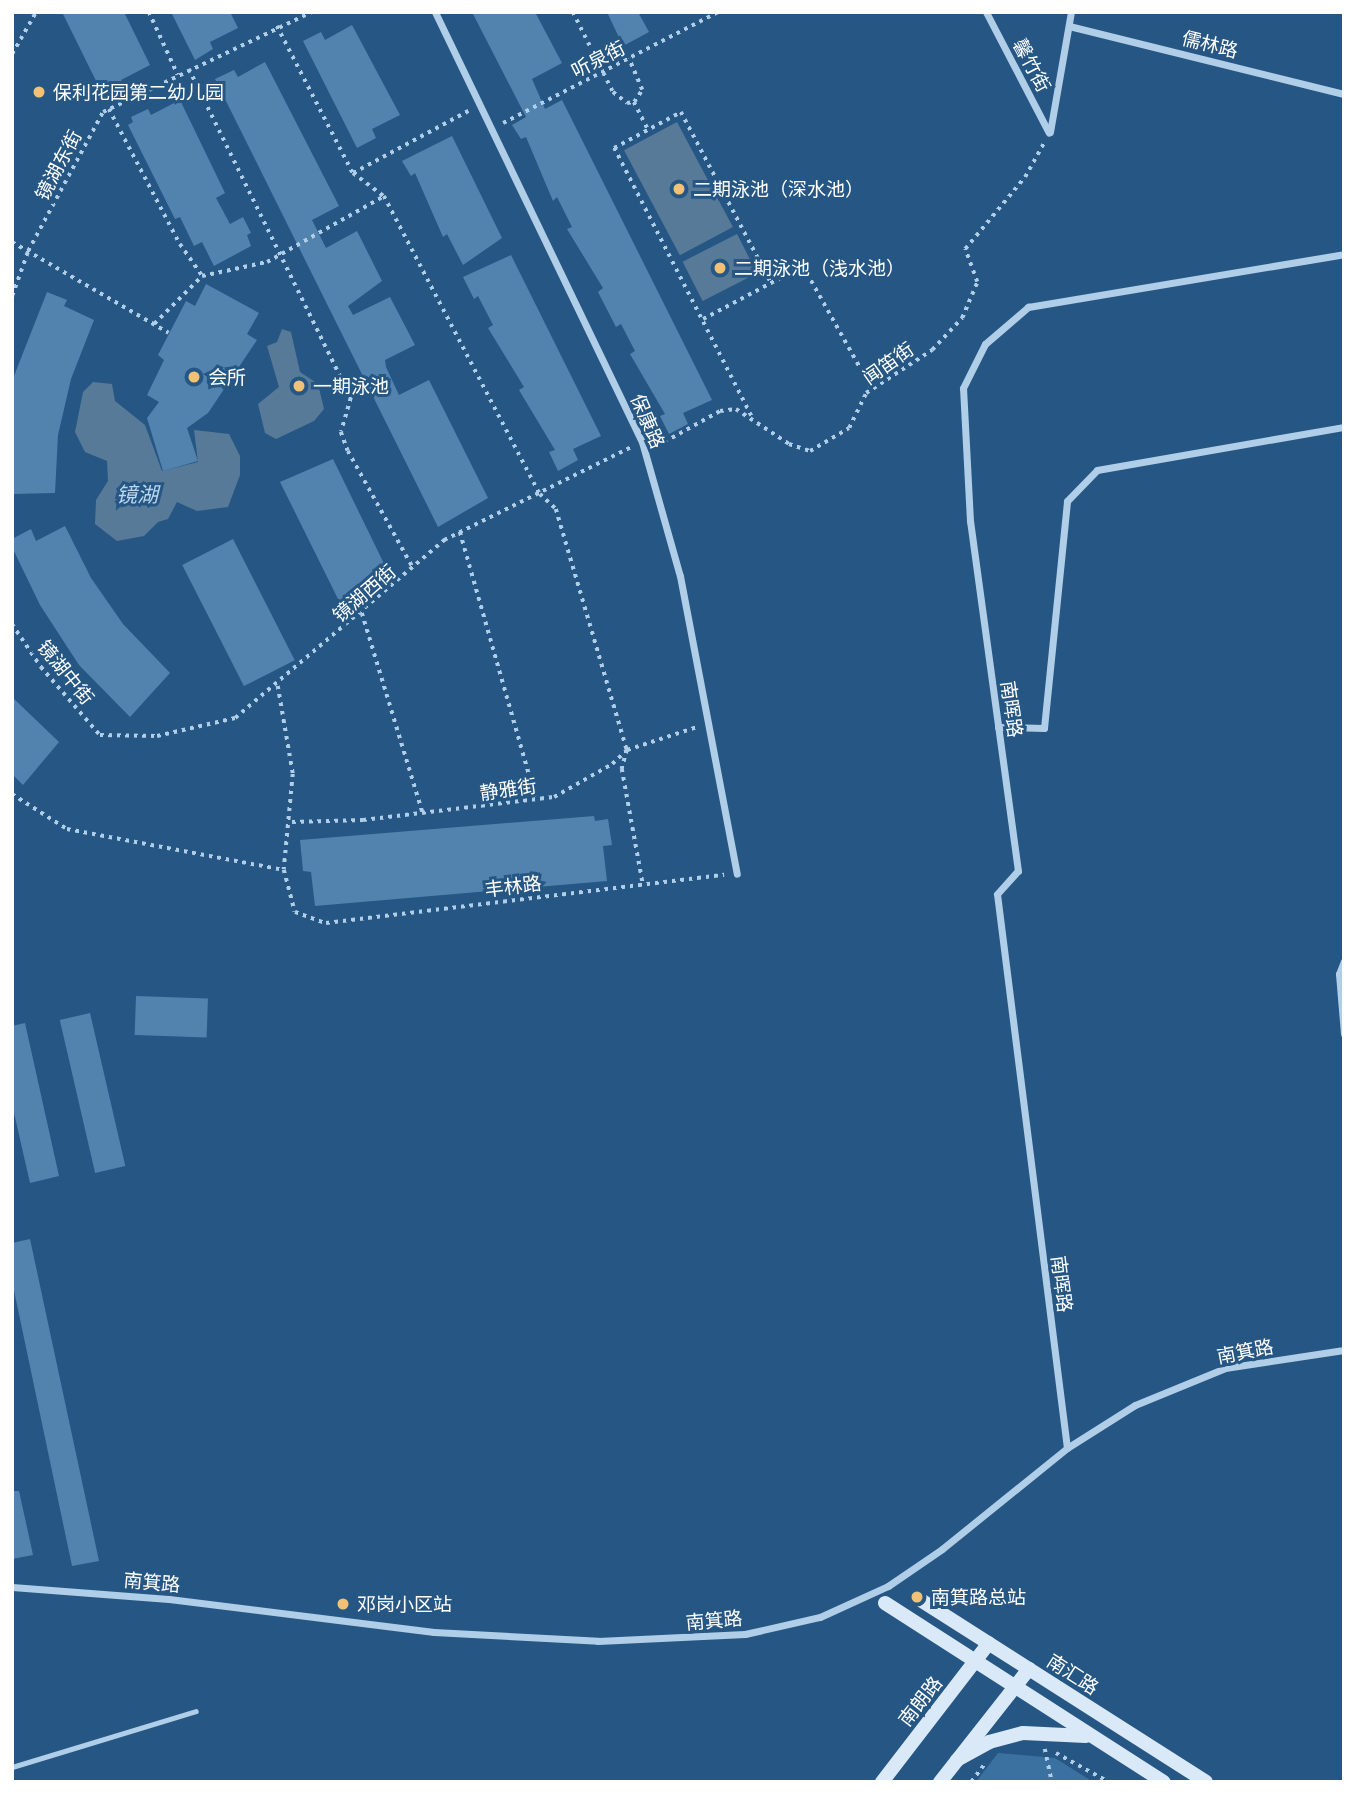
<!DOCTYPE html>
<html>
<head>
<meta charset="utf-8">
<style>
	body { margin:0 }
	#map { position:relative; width:1356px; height:1794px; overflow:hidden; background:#265784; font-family:"Titillium Web","Noto Sans SC",sans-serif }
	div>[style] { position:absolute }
	.green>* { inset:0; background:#3b71a1 }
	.water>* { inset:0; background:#577a99; transform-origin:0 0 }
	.building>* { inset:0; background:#5283ae; transform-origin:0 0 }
	.path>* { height:3.5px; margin-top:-1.75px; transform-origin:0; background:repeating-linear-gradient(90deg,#b0cee8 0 3.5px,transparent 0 8.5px) }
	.lane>* { height:5px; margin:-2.5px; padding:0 2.5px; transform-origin:2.5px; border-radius:2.5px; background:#b0cee8 }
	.street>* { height:7px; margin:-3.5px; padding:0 3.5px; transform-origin:3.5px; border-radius:3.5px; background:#b0cee8 }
	.secondary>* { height:14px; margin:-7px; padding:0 7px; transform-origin:7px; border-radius:7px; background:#dae9f7 }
	.dots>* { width:19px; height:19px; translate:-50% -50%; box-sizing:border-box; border:4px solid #265784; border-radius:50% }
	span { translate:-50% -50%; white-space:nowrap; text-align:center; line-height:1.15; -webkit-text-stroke:6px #265784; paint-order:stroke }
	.street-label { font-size:19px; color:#fff }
	.poi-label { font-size:19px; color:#fff }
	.left { translate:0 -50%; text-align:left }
	.water-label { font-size:21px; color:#bbd7ef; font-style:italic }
	.frame { position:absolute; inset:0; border:14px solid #fff; pointer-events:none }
</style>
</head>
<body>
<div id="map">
	<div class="green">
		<i style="clip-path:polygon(998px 1753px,1055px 1758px,1093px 1782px,976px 1782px)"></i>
	</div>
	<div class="water">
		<i style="left:677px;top:122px;width:119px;height:60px;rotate:62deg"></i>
		<i style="left:737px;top:234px;width:44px;height:61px;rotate:63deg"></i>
		<i style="clip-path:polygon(282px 329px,291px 332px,300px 372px,318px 384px,324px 409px,314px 421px,276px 439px,265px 433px,258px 404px,279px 387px,267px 346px,277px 342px)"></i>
		<i style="clip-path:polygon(93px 382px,112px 384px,115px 401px,145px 425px,162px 471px,198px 462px,194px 430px,229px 434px,240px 456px,240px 475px,228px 507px,197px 511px,177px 502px,168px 519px,158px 522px,144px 536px,117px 541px,95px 524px,96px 500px,108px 481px,107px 461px,85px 452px,75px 432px,83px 392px)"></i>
	</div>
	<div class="building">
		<i style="clip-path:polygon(62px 12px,124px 12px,150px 65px,121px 80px,126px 89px,105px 99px)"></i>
		<i style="clip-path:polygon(171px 12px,230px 12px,238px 28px,210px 42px,213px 49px,195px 60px)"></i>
		<i style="clip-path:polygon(472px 12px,535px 12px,562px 63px,532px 79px,545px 109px,562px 100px,712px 400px,683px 413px,688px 424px,669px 434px,660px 416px,665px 414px,630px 354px,635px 351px,621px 324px,616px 327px,598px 292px,603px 288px,567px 229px,572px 227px,557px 197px,553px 201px,526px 137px,521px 139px,512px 125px,526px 117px)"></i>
		<i style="clip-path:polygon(607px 12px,638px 12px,649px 32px,623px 46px)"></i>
		<i style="clip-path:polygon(352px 25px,400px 115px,372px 129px,376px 138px,357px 148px,303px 41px,321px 32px,325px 40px)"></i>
		<i style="clip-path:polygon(265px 62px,339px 206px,312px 220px,326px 248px,357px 231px,382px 281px,348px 306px,353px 315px,390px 297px,415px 345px,385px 360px,386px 367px,399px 395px,429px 380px,488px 498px,438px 527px,215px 79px,234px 70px,238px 77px)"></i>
		<i style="clip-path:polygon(180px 100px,225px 193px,216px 198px,230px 224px,243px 217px,251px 233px,247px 235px,251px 246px,214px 266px,202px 242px,194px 246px,180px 217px,175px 219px,128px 125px,133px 122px,131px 117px,148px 109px,151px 115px)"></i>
		<i style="clip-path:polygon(452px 136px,502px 238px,463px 265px,447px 234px,443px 237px,415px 173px,411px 176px,402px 161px)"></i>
		<i style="clip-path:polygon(511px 255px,601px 436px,573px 449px,578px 460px,558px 471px,549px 452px,555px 450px,519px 390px,524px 387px,488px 328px,493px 325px,478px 296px,474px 299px,463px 277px)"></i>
		<i style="clip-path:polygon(206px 284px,259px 313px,247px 334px,257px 340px,208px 413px,187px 428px,198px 461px,163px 471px,147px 418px,159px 402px,147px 395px,164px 360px,158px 355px,186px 301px,195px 306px)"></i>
		<i style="clip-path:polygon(47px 292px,67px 300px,64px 306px,94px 320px,71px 379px,58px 435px,55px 493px,12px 494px,12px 381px)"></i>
		<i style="clip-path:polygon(333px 459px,391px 578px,361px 592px,363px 596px,342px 607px,280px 482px)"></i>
		<i style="clip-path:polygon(65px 526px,91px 578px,123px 624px,170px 673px,130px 717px,79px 665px,40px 605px,12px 547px,12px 539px,31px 529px,36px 541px)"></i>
		<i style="left:233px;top:539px;width:136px;height:57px;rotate:63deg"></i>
		<i style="clip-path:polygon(12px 697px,59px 742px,23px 785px,12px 774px)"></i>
		<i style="clip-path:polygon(594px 816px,595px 821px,608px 819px,612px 845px,603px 846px,607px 881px,315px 906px,311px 872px,303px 871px,300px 840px)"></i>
		<i style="left:136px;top:996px;width:72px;height:39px;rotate:2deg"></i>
		<i style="left:90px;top:1013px;width:157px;height:31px;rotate:77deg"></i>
		<i style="clip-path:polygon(25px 1023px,59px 1176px,30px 1183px,12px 1104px,12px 1026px)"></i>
		<i style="clip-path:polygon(30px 1239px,99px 1561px,72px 1566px,12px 1281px,12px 1243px)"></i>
		<i style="clip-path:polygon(12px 1491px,19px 1491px,33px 1555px,12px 1559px)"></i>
	</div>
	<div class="path">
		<i style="left:149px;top:12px;width:69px;rotate:65.3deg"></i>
		<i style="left:573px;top:12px;width:89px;rotate:63.4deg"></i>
		<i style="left:613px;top:92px;width:18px;rotate:38deg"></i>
		<i style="left:627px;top:103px;width:7px;rotate:-8deg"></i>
		<i style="left:634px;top:102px;width:14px;rotate:-56deg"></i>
		<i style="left:642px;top:90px;width:34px;rotate:-113deg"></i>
		<i style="left:277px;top:26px;width:165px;rotate:62.7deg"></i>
		<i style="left:353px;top:173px;width:39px;rotate:37deg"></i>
		<i style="left:384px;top:196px;width:336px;rotate:62.4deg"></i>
		<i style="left:540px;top:494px;width:22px;rotate:43deg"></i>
		<i style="left:556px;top:509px;width:251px;rotate:73.6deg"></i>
		<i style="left:627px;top:750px;width:20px;rotate:105deg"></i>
		<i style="left:622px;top:769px;width:118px;rotate:79.7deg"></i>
		<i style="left:12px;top:54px;width:48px;rotate:-60.3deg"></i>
		<i style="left:189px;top:69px;width:367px;rotate:63.8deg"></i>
		<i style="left:351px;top:398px;width:35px;rotate:106deg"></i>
		<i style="left:341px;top:432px;width:20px;rotate:70deg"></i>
		<i style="left:348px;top:451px;width:134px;rotate:60.9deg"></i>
		<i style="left:634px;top:102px;width:31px;rotate:63deg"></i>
		<i style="left:109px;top:109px;width:153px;rotate:62.3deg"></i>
		<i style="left:180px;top:244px;width:39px;rotate:55deg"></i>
		<i style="left:503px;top:123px;width:242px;rotate:-27.3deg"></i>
		<i style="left:353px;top:173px;width:131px;rotate:-28.3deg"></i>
		<i style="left:12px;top:242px;width:181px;rotate:30.1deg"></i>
		<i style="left:12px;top:296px;width:48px;rotate:-70.4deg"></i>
		<i style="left:28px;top:251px;width:158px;rotate:-61.7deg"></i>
		<i style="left:103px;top:112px;width:232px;rotate:-25.6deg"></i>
		<i style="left:703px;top:319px;width:113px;rotate:-27.9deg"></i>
		<i style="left:803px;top:266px;width:141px;rotate:60.7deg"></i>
		<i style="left:154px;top:324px;width:68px;rotate:-45deg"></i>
		<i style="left:202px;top:276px;width:66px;rotate:-12.2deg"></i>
		<i style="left:267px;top:262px;width:134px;rotate:-29.4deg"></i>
		<i style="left:751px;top:416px;width:301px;rotate:-117.1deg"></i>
		<i style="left:614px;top:148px;width:76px;rotate:-28.2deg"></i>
		<i style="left:681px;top:112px;width:193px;rotate:62.2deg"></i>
		<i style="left:657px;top:446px;width:72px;rotate:-29.1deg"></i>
		<i style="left:720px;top:411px;width:16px;rotate:-7deg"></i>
		<i style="left:736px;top:409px;width:64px;rotate:33.4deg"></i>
		<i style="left:789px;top:444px;width:22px;rotate:18deg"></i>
		<i style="left:810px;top:451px;width:45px;rotate:-30.5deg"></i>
		<i style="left:849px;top:428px;width:39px;rotate:-64deg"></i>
		<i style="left:866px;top:393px;width:79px;rotate:-33.1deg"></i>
		<i style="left:932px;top:350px;width:44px;rotate:-46.8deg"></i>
		<i style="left:962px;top:318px;width:39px;rotate:-67deg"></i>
		<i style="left:977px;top:282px;width:35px;rotate:-110deg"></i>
		<i style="left:965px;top:249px;width:94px;rotate:-50.2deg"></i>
		<i style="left:1025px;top:177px;width:38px;rotate:-61deg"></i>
		<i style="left:460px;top:532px;width:278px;rotate:74.1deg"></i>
		<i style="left:362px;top:613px;width:210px;rotate:73.1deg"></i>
		<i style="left:12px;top:624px;width:52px;rotate:56deg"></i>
		<i style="left:41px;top:667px;width:90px;rotate:49.1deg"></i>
		<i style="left:100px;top:735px;width:57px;rotate:1deg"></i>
		<i style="left:157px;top:736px;width:80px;rotate:-13deg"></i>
		<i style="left:235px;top:718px;width:275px;rotate:-40.4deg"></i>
		<i style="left:444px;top:540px;width:209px;rotate:-26.4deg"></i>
		<i style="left:278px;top:686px;width:89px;rotate:80.3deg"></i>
		<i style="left:293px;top:774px;width:96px;rotate:95.4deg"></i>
		<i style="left:284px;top:870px;width:43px;rotate:75.3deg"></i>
		<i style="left:295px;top:912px;width:33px;rotate:20deg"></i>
		<i style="left:326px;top:923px;width:401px;rotate:-6.9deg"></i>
		<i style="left:12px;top:794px;width:65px;rotate:32.5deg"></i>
		<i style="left:67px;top:829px;width:220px;rotate:10.7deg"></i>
		<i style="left:292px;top:822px;width:71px;rotate:-1.6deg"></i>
		<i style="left:363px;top:820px;width:192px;rotate:-6.9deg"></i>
		<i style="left:554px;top:797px;width:67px;rotate:-29.6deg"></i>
		<i style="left:612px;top:764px;width:21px;rotate:-43deg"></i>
		<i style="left:627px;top:750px;width:74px;rotate:-18.2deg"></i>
		<i style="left:1045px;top:1749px;width:34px;rotate:78deg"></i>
		<i style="left:1056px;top:1753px;width:60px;rotate:28.7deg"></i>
		<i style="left:971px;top:1782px;width:21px;rotate:-53deg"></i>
	</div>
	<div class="lane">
		<i style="left:12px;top:1767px;width:192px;rotate:-16.9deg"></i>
	</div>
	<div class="street">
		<i style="left:435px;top:12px;width:477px;rotate:64.3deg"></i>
		<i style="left:642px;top:442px;width:139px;rotate:74.2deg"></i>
		<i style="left:680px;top:576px;width:303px;rotate:79.2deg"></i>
		<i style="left:986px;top:12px;width:136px;rotate:62.5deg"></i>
		<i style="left:1069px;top:26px;width:283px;rotate:13.9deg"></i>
		<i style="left:1050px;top:132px;width:122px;rotate:-80.1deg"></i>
		<i style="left:998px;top:727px;width:46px;rotate:1.2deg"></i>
		<i style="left:1044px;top:728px;width:228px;rotate:-84.2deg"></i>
		<i style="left:1067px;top:501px;width:43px;rotate:-45.9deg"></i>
		<i style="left:1097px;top:470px;width:251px;rotate:-9.9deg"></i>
		<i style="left:1344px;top:961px;width:14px;rotate:111deg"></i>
		<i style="left:1339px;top:974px;width:60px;rotate:85.2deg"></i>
		<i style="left:1067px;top:1448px;width:558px;rotate:-97.2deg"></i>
		<i style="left:997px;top:894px;width:31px;rotate:-48deg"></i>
		<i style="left:1018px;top:871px;width:353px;rotate:-97.8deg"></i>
		<i style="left:970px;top:521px;width:133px;rotate:-93deg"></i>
		<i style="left:963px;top:388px;width:49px;rotate:-63.4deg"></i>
		<i style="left:985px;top:344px;width:57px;rotate:-40.7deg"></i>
		<i style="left:1028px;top:307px;width:320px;rotate:-9.5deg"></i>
		<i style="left:12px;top:1587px;width:157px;rotate:4.4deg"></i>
		<i style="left:169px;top:1599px;width:267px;rotate:7.1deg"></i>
		<i style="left:434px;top:1632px;width:164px;rotate:3.1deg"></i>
		<i style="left:598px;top:1641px;width:147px;rotate:-2.7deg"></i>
		<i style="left:745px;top:1634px;width:77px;rotate:-12.8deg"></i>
		<i style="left:820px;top:1617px;width:75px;rotate:-24.5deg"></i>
		<i style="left:888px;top:1586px;width:65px;rotate:-34.4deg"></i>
		<i style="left:942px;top:1549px;width:161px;rotate:-38.9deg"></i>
		<i style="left:1067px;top:1448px;width:80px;rotate:-32.3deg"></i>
		<i style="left:1135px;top:1405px;width:97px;rotate:-22.3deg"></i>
		<i style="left:1225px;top:1368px;width:120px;rotate:-8.6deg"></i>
	</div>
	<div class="secondary">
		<i style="left:919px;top:1599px;width:340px;rotate:32.5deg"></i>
		<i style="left:885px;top:1603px;width:331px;rotate:32.7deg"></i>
		<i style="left:957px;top:1760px;width:37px;rotate:-29deg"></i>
		<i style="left:989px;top:1742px;width:35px;rotate:-15deg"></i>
		<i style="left:1023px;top:1733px;width:63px;rotate:2.7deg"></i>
		<i style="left:882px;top:1782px;width:175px;rotate:-52.4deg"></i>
		<i style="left:940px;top:1782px;width:144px;rotate:-51.8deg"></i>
	</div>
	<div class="dots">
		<i style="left:39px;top:92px;background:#f1c275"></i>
		<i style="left:679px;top:189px;background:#f1c275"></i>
		<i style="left:720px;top:268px;background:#f1c275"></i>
		<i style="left:194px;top:377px;background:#f1c275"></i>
		<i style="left:299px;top:386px;background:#f1c275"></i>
		<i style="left:917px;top:1597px;background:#f1c275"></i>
		<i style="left:343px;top:1604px;background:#f1c275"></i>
	</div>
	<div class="street-label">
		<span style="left:1210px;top:44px;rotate:14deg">儒林路</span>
		<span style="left:598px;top:59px;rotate:-27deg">听泉街</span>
		<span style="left:1032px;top:65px;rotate:62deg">馨竹街</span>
		<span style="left:58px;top:165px;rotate:-62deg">镜湖东街</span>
		<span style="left:888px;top:363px;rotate:-35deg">闻笛街</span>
		<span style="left:648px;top:421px;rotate:67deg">保康路</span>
		<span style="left:364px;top:593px;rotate:-41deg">镜湖西街</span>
		<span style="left:66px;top:672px;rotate:51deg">镜湖中街</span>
		<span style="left:1012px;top:709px;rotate:82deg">南晖路</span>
		<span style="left:508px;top:789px;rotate:-8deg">静雅街</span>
		<span style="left:513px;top:886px;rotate:-7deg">丰林路</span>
		<span style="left:1062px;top:1284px;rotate:83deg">南晖路</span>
		<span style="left:1245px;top:1351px;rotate:-11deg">南箕路</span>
		<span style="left:152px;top:1582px;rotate:5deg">南箕路</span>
		<span style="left:714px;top:1620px;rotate:-5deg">南箕路</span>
		<span style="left:1073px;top:1674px;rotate:33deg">南汇路</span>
		<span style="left:920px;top:1701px;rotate:-52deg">南朗路</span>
	</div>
	<div class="poi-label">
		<span class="left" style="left:53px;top:92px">保利花园第二幼儿园</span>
		<span class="left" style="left:693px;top:189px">二期泳池（深水池）</span>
		<span class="left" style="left:734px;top:268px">二期泳池（浅水池）</span>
		<span class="left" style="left:208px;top:377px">会所</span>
		<span class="left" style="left:313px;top:386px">一期泳池</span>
		<span class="left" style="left:931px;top:1597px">南箕路总站</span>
		<span class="left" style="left:357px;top:1604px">邓岗小区站</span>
	</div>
	<div class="water-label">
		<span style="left:137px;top:494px">镜湖</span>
	</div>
	<div class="frame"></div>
</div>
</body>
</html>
